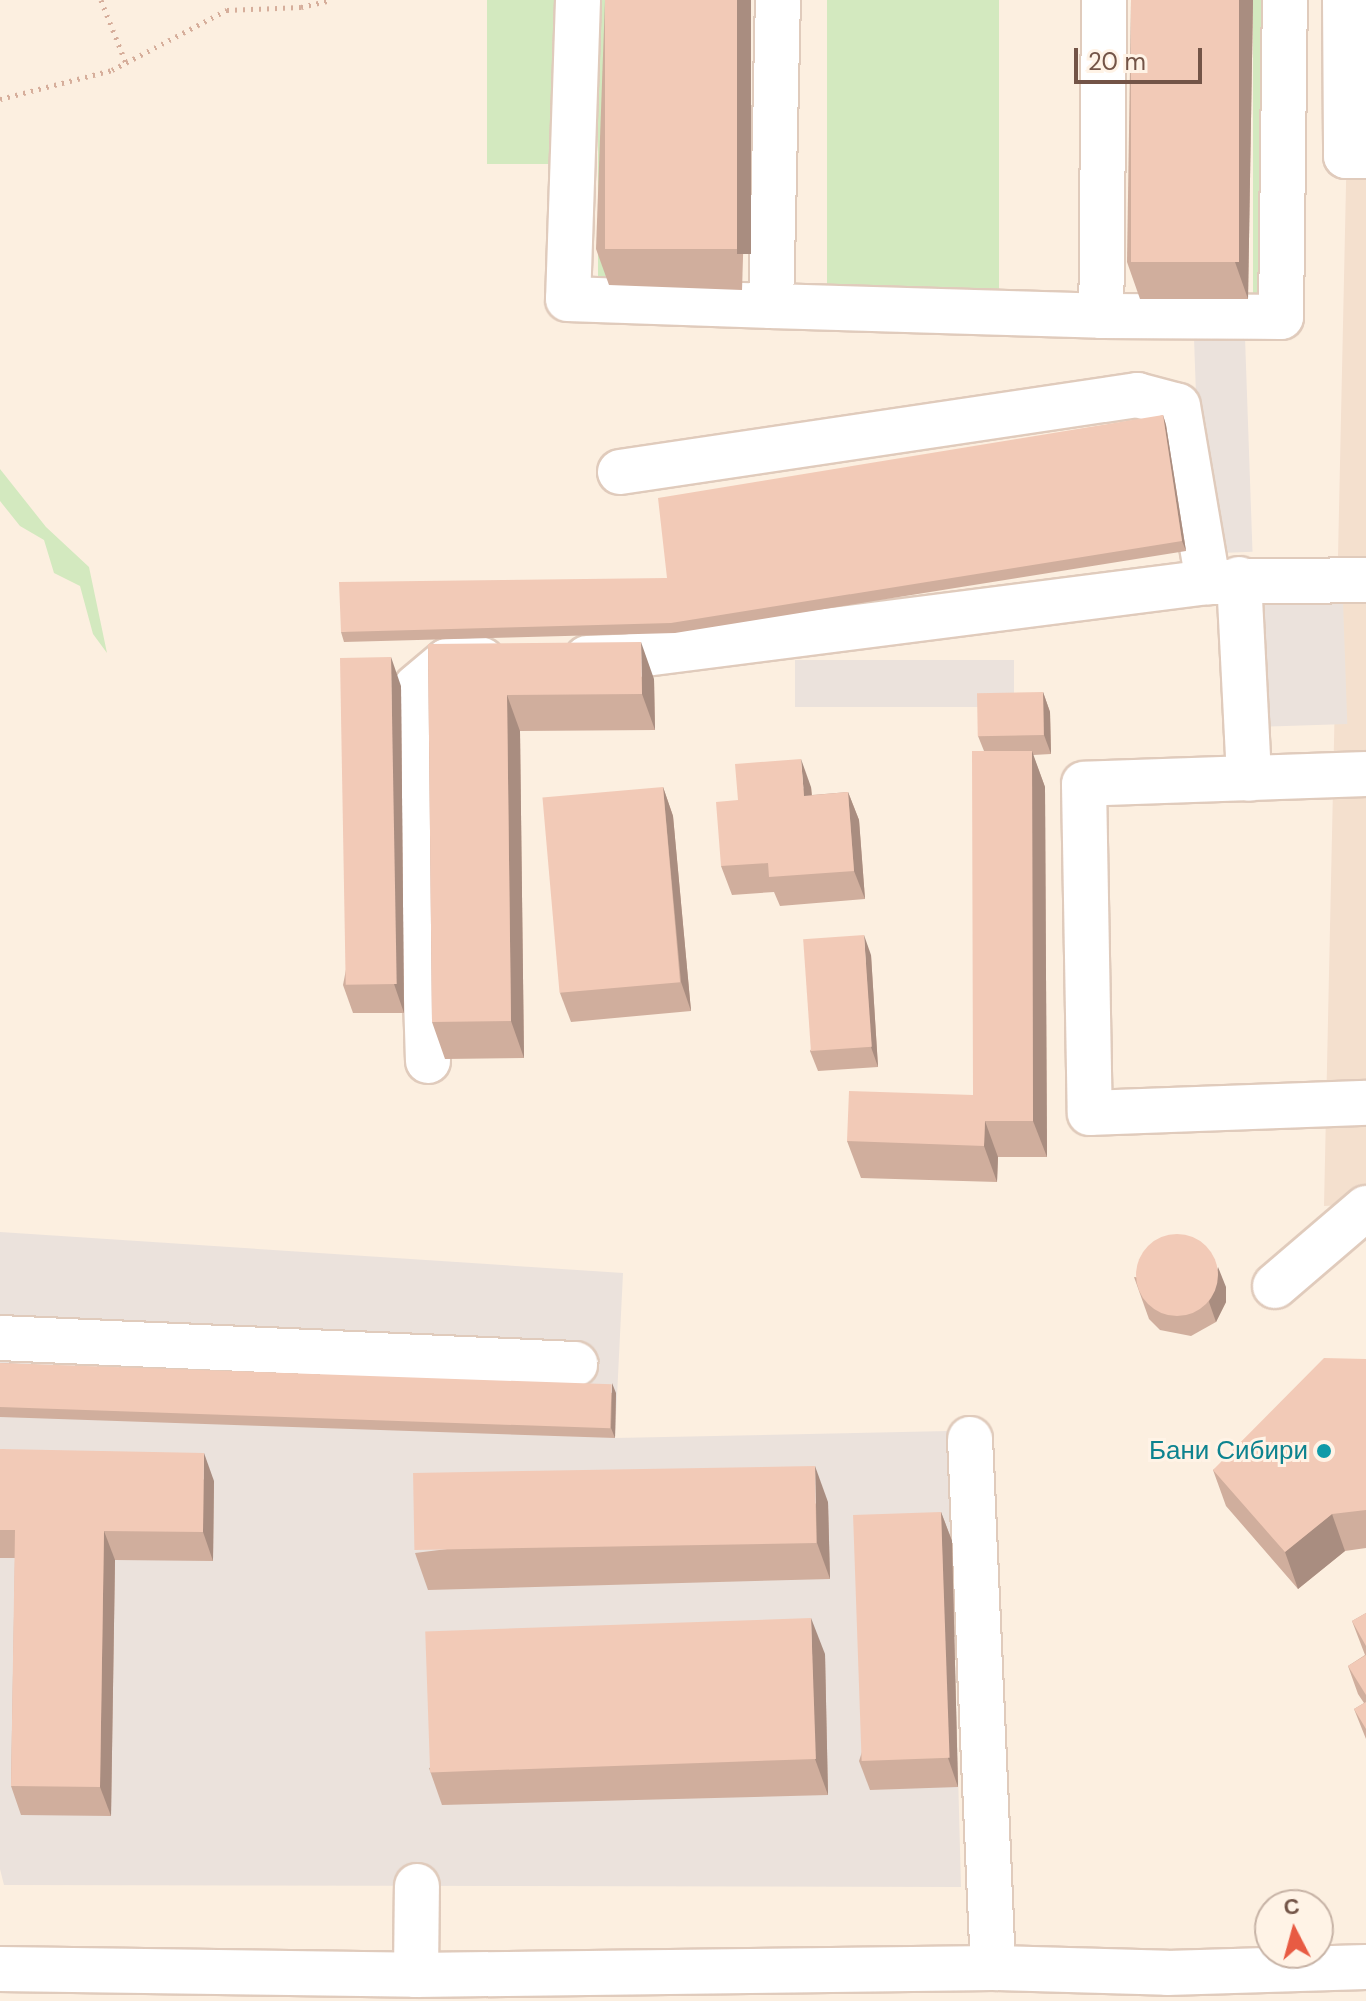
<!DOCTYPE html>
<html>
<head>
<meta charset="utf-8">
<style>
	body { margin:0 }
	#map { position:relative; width:1366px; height:2001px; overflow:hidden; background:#fcefe0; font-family:"DM Sans",sans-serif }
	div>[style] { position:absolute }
	.residential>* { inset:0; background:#f4e0ce }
	.industrial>* { inset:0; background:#ebe2dc; transform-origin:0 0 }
	.green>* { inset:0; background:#d3e9bf; transform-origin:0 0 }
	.path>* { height:5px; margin-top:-2.5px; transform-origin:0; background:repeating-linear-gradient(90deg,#d6ae9b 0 2px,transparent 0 8px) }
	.roads { filter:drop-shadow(2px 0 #e0cbbc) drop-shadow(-2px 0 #e0cbbc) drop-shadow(0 2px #e0cbbc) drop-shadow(0 -2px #e0cbbc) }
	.minor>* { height:44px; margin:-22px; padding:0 22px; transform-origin:22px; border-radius:22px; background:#fff }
	.wall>* { inset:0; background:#d0ae9d }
	.shaded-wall>* { inset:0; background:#a98d80; transform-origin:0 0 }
	.building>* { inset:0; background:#f2cab7; transform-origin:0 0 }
	.round { border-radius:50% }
	.dots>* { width:22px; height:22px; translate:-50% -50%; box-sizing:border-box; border:4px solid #fff3e6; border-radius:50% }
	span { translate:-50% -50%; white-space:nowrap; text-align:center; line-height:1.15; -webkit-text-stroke:6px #fff3e6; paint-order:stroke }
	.culture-label { font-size:26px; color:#0d838f }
	.right { translate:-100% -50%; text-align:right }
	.north { position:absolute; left:1254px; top:1889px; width:80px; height:80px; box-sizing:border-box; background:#fff3e6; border:2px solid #c7b3a6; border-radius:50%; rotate:354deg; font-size:22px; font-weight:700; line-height:32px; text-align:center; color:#735447 }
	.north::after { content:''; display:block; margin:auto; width:28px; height:36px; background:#e85b43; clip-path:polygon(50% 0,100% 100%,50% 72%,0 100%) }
	.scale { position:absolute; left:1074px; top:48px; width:128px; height:36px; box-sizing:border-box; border:4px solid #735447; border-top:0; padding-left:10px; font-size:24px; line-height:28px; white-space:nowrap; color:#735447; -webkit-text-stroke:6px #fff3e6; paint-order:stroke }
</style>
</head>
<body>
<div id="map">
	<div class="residential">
		<i style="clip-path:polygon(1350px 0,1366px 0,1366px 1204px,1324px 1206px)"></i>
	</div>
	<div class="industrial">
		<i style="left:1245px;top:337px;width:215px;height:51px;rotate:88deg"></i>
		<i style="left:1343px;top:601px;width:123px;height:84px;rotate:88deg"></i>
		<i style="left:795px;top:660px;width:219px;height:47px"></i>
		<i style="clip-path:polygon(0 1232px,623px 1273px,615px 1438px,949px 1431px,961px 1887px,4px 1885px,0 1869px)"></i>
	</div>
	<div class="green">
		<i style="left:487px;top:0;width:69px;height:164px"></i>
		<i style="left:598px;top:0;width:21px;height:284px"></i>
		<i style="left:827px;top:0;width:172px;height:309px"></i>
		<i style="left:1253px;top:0;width:17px;height:299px"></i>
		<i style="clip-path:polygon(0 469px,46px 527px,89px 567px,107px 653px,93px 634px,80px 586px,54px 573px,44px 540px,20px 526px,0 501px)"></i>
	</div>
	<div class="path">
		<i style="left:101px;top:0;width:68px;rotate:68.4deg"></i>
		<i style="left:0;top:99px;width:116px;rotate:-14.5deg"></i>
		<i style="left:112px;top:70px;width:130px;rotate:-27.6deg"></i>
		<i style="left:227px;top:10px;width:74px;rotate:-2.3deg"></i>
		<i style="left:301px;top:7px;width:31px;rotate:-13deg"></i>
	</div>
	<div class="roads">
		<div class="minor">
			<i style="left:578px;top:0;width:299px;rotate:91.9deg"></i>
			<i style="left:568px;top:299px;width:203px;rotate:2deg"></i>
			<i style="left:771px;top:306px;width:306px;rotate:-88.7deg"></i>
			<i style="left:1104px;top:0;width:316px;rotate:90.5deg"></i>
			<i style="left:1101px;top:316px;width:180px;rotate:0.3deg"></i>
			<i style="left:1281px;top:317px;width:317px;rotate:-89.3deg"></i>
			<i style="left:1345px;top:0;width:156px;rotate:89.6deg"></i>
			<i style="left:1346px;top:156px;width:20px"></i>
			<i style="left:771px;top:306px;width:330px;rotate:1.7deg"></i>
			<i style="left:620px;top:472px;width:523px;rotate:-8.47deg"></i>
			<i style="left:1137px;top:395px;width:42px;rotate:15deg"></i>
			<i style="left:1178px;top:406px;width:179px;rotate:80.3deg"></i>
			<i style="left:1208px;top:582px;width:158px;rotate:-0.7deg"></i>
			<i style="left:1239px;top:579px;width:200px;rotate:87.1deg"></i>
			<i style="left:587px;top:658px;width:35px;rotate:-2deg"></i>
			<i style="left:622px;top:657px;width:591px;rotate:-7.29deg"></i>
			<i style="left:1366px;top:774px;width:282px;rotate:178deg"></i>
			<i style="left:1084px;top:784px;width:329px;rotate:89deg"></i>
			<i style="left:1090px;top:1113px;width:276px;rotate:-2.1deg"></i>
			<i style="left:428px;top:1061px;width:374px;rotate:-91.8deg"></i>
			<i style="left:416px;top:687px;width:40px;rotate:-40deg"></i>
			<i style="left:447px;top:661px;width:35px;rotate:-2deg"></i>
			<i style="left:1275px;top:1286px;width:120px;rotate:-40.6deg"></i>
			<i style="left:0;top:1338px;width:576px;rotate:2.59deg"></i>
			<i style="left:970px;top:1439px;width:529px;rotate:87.51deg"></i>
			<i style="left:0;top:1969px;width:416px;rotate:0.8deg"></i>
			<i style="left:416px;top:1975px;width:577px;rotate:-0.7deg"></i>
			<i style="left:993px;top:1968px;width:174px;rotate:1.6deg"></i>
			<i style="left:1167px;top:1973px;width:199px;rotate:-1.7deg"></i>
			<i style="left:416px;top:1975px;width:89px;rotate:-89.4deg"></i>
		</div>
	</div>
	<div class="wall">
		<i style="clip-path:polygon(605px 0,751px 0,742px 290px,609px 285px,596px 249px)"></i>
		<i style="clip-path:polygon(1131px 0,1253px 0,1248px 299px,1140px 299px,1127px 262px)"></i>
		<i style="clip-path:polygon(1163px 415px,1166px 425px,1186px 551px,675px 633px,344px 642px,341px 632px,667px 578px)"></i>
		<i style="clip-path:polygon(428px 644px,654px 679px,655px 730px,520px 731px,524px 1058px,445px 1059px,432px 1022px)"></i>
		<i style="clip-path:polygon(401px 686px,404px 1013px,353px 1013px,343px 985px)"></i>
		<i style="clip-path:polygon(1043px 692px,1050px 712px,1051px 754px,1033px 755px,1045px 787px,1047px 1157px,998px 1157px,997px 1182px,861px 1178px,847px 1141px,973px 1095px,984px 751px,978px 736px)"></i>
		<i style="clip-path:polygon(663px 787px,673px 816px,691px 1011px,571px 1022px,560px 993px)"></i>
		<i style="clip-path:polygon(811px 787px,812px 795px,848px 792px,859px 820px,865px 899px,780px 906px,774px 892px,732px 895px,721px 866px,738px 800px)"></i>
		<i style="clip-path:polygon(871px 955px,878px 1067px,818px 1071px,810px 1051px)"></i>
		<i style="clip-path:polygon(1134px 1277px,1226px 1287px,1226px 1302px,1216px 1322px,1191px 1336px,1160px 1330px,1149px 1319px)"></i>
		<i style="clip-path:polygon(1366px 1359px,1366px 1548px,1345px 1551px,1298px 1589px,1226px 1506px,1213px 1470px)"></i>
		<i style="clip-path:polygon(0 1363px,616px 1393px,615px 1438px,0 1417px)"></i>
		<i style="clip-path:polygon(0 1449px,214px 1481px,213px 1561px,115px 1560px,111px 1816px,21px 1815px,11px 1786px,15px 1558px,0 1558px)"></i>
		<i style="clip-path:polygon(828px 1502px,830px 1579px,428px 1590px,415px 1553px)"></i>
		<i style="clip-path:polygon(941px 1512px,952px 1541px,958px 1787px,870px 1790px,859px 1761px)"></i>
		<i style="clip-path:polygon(1366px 1613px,1366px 1739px,1354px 1709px,1364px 1703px,1358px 1694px,1348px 1666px,1365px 1655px,1352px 1621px)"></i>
		<i style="clip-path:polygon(825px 1654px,828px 1795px,442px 1805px,429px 1768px)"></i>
	</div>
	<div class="shaded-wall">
		<i style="left:737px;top:0;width:14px;height:254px"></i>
		<i style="clip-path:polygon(1239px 0,1253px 0,1248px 299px,1235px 262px)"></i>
		<i style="clip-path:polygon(1163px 415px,1166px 425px,1186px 551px,1182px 541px)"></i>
		<i style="clip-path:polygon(641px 642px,654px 679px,655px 730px,642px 694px)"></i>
		<i style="clip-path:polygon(391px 657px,401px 686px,404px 1013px,394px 984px)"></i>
		<i style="clip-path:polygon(1043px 692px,1050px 712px,1051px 754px,1044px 735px)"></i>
		<i style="clip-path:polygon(507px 695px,520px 731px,524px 1058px,511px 1021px)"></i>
		<i style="clip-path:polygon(1032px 751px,1045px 787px,1047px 1157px,1033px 1121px)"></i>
		<i style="clip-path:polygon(801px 759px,811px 787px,814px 824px,804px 796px)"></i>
		<i style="clip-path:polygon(663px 787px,673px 816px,691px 1011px,681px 982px)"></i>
		<i style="clip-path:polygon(848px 792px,859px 820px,865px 899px,854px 871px)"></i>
		<i style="clip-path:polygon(864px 935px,871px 955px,878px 1067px,871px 1047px)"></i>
		<i style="clip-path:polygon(985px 1121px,998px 1157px,997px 1182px,984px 1146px)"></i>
		<i style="clip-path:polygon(1218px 1267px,1226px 1287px,1226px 1302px,1216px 1322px,1209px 1302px)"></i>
		<i style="clip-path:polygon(612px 1383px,616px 1393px,615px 1438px,611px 1428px)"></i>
		<i style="clip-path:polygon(204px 1453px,214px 1481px,213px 1561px,203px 1532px)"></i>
		<i style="clip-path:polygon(815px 1466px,828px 1502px,830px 1579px,817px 1543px)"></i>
		<i style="clip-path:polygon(941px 1512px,952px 1541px,958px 1787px,948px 1758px)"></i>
		<i style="clip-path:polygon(1332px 1514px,1345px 1551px,1298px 1589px,1285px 1552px)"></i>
		<i style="clip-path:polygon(104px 1531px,115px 1560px,111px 1816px,100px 1787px)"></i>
		<i style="clip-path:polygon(811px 1618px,825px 1654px,828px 1795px,815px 1759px)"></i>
	</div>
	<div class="building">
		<i style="left:605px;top:0;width:132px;height:249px"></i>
		<i style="left:1131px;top:0;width:108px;height:262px"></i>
		<i style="clip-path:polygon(1163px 415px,1182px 541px,671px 623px,341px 632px,339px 582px,667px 578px,658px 498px)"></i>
		<i style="clip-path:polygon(641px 642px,642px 694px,507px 695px,511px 1021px,432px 1022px,428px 644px)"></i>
		<i style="left:391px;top:657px;width:327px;height:51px;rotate:89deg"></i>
		<i style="left:1043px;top:692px;width:43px;height:66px;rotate:89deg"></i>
		<i style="clip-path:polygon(972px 751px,1032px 751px,1033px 1121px,985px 1121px,984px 1146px,847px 1141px,849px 1091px,973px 1095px)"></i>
		<i style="clip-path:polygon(801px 759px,804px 796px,848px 792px,854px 871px,769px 877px,768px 863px,721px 866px,716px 802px,738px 800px,735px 764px)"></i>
		<i style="left:663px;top:787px;width:196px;height:121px;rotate:85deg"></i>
		<i style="left:864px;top:935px;width:112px;height:61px;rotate:86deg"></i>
		<i class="round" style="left:1136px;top:1234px;width:82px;height:82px"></i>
		<i style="clip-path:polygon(1324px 1358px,1366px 1359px,1366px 1510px,1332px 1514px,1285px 1552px,1213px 1470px)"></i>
		<i style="left:0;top:1363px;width:612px;height:44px;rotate:2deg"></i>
		<i style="clip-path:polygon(0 1449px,204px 1453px,203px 1532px,104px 1531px,100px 1787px,11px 1786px,15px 1530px,0 1530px)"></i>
		<i style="left:815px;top:1466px;width:77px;height:402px;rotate:89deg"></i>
		<i style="left:941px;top:1512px;width:246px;height:88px;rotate:88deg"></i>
		<i style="clip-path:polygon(1366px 1613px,1366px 1646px,1352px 1621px)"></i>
		<i style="left:811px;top:1618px;width:141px;height:386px;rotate:88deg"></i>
		<i style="clip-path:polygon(1366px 1655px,1366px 1695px,1348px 1666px)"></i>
		<i style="clip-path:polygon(1366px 1702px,1366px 1729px,1354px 1709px)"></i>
	</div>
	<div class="dots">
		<i style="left:1324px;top:1451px;background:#0f9aa8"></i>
	</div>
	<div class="culture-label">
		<span class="right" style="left:1308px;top:1451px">Бани Сибири</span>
	</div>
	<div class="north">С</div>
	<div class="scale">20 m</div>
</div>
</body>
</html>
